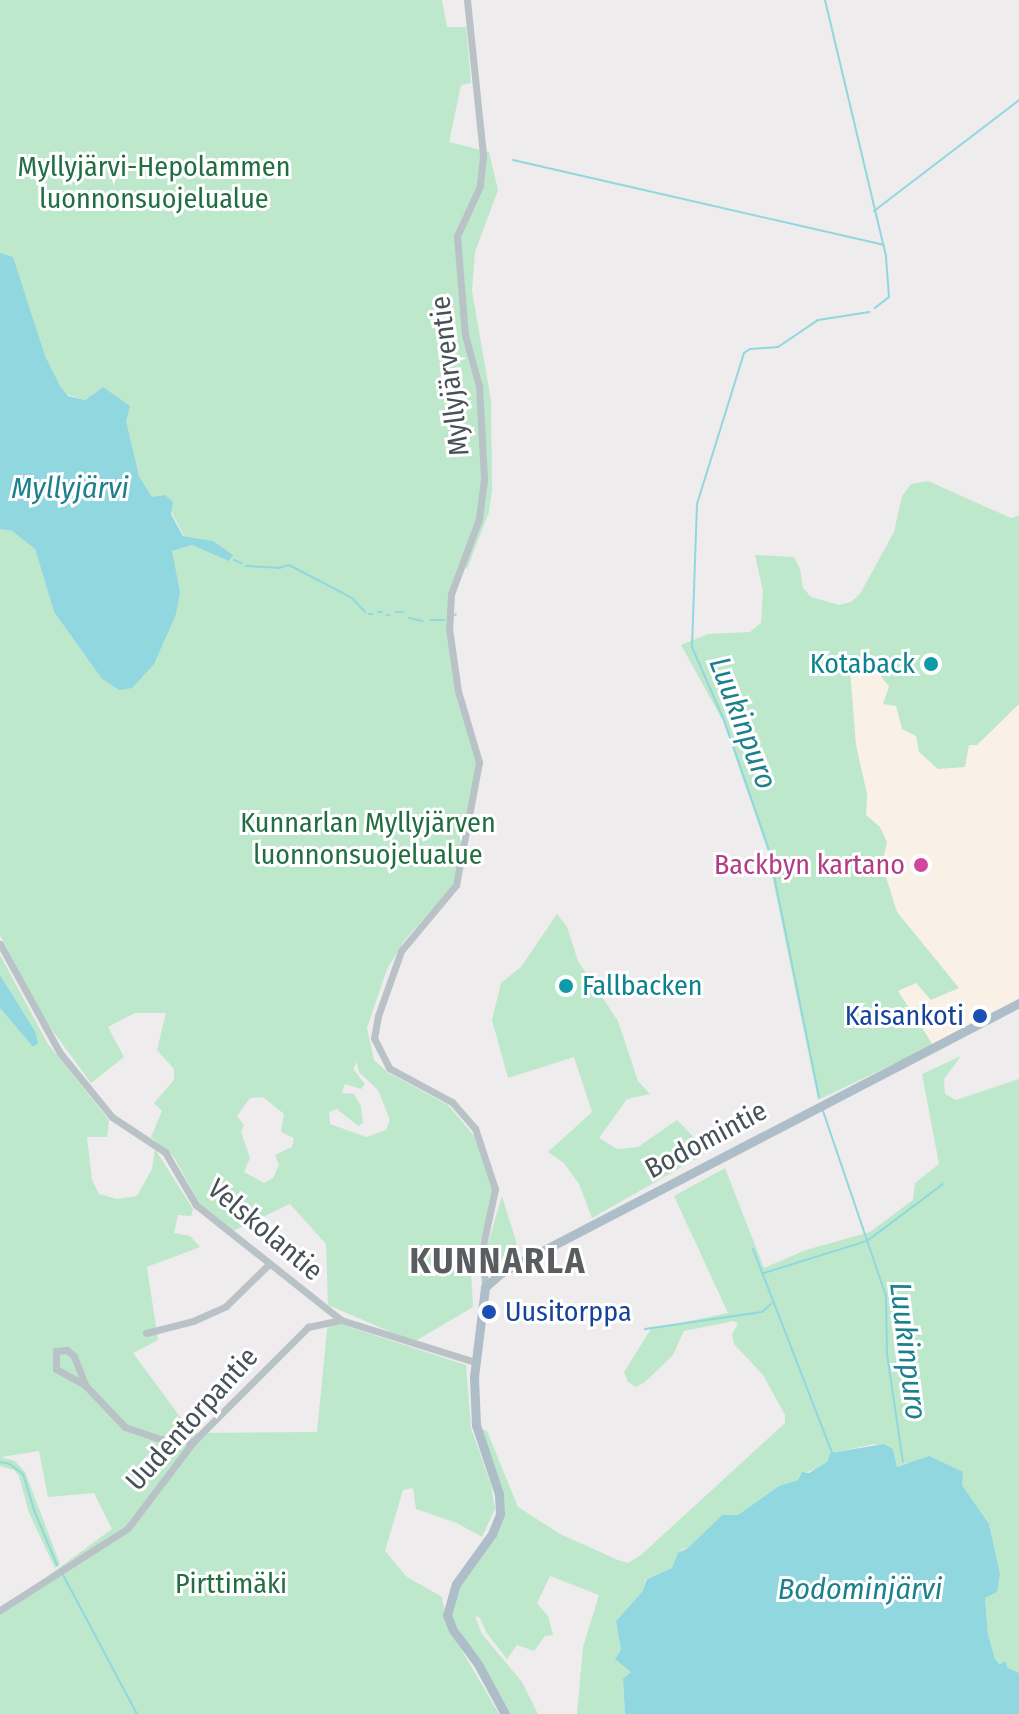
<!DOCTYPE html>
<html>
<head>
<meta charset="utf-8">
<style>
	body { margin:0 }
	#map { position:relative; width:1019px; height:1714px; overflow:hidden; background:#eeecec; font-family:"Fira Sans Condensed",sans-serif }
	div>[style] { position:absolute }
	.commercial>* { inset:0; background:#f9f1e6 }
	.green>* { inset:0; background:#bee8cb }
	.water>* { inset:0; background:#91d7e0 }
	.stream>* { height:2px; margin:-1px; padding:0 1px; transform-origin:1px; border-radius:1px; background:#91d7e0 }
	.minor>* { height:7px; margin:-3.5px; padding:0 3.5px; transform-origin:3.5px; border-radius:3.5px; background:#b9c2c7 }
	.major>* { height:9px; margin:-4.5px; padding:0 4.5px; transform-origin:4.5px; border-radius:4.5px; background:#aebec8 }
	.dots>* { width:22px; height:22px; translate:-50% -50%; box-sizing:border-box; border:4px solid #fff; border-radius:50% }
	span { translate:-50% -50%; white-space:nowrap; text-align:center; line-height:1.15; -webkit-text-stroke:6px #fff; paint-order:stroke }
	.park-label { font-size:28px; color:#216e40 }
	.street-label { font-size:28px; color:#475157 }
	.culture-label { font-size:28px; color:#0d838f }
	.right { translate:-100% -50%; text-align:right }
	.left { translate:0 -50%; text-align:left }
	.hotel-label { font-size:28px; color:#b23c85 }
	.transit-label { font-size:28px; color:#164399 }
	.water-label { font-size:30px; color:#1c808d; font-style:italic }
	.district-label { font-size:36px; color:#5a5d60; font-weight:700; letter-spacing:2px }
</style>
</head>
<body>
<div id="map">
	<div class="commercial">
		<i style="clip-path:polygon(872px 666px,889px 686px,896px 706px,969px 745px,1019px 704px,1019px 998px,933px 1045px,898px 991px,916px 982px,959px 988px,897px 912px,881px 864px,880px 827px,866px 815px,867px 794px,856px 745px,850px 671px)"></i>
	</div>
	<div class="green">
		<i style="clip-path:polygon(evenodd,0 0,442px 0,447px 27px,466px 27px,471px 83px,461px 85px,449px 142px,489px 152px,498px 190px,475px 252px,472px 291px,491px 400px,492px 491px,489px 512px,467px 569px,462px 563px,453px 586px,451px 655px,479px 760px,461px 862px,452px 887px,404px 941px,387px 969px,367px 1028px,374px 1060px,387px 1072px,448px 1105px,475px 1137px,493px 1192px,479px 1247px,479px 1266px,471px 1273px,473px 1307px,414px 1342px,328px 1305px,326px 1244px,290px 1204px,233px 1231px,199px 1203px,174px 1157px,151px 1137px,162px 1111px,154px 1103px,174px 1080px,174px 1069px,157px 1050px,166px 1013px,135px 1013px,108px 1027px,124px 1057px,91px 1083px,44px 1019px,0 935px,0 529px,12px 531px,35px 549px,54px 612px,102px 679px,119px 690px,172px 551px,192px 545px,205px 550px,213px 541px,184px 536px,170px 509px,160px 498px,152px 497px,139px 476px,101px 388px,85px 400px,65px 394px,0 294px,0 0,357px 1062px,359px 1072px,378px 1090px,390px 1120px,386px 1130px,366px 1137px,330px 1124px,329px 1112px,337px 1109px,358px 1126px,363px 1123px,361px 1106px,354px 1094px,342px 1093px,345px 1084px,361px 1089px,365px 1084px,353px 1069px,357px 1062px,0 0,263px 1097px,284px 1114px,281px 1132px,294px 1138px,292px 1147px,275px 1155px,279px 1165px,273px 1178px,264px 1183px,244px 1172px,250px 1158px,241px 1132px,244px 1125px,237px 1116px,250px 1098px,263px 1097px)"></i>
		<i style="clip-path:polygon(928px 481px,1011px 518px,1019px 515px,1019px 704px,977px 745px,969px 745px,965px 767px,938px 769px,919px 752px,916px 736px,902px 729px,896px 706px,883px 704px,889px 686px,872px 666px,850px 671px,856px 745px,867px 794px,866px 815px,880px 827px,887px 842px,882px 864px,897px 912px,959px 988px,931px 1000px,916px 983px,898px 991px,933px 1045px,818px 1100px,766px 846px,723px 721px,681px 645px,708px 634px,750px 632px,761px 623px,763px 591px,755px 555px,794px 557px,800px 569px,803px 588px,811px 597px,839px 605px,851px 602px,860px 594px,894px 532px,902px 496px,911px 484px)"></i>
		<i style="clip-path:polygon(557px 914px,567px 927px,578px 961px,618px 1021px,638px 1081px,650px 1094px,627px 1099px,599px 1138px,617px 1149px,638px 1147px,677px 1120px,708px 1152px,592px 1218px,579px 1184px,564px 1163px,548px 1152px,592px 1112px,574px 1057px,508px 1078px,492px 1020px,501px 983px,521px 967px)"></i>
		<i style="clip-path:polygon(0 955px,48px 1044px,109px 1120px,107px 1137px,87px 1137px,92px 1180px,99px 1194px,117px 1199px,137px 1196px,152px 1169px,155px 1149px,193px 1209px,191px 1216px,178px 1215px,174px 1233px,190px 1236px,200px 1247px,147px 1267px,158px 1340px,133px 1353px,192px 1433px,317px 1432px,328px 1320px,466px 1365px,471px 1428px,491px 1485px,495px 1509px,482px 1537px,457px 1523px,416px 1509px,413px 1488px,403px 1490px,385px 1551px,407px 1577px,442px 1597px,447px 1625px,499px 1714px,0 1714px,0 1611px,112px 1529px,94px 1493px,48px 1497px,39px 1451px,1px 1457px,15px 1461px,25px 1472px,60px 1564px,55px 1568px,29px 1513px,19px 1476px,14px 1470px,0 1466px,0 1008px,33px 1047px,35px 1031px,0 975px)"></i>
		<i style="clip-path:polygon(961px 1056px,944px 1079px,945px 1094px,956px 1100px,1019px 1079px,1019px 1673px,1008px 1668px,1005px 1661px,1001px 1664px,995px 1659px,988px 1634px,985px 1597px,1000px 1572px,989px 1524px,962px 1485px,907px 1463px,897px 1467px,893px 1449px,875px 1444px,830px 1453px,827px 1462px,819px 1468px,801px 1474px,798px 1480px,779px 1486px,738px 1515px,722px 1515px,688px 1548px,682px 1549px,672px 1568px,646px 1579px,642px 1592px,616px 1621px,621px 1650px,616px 1657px,631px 1672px,623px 1680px,625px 1714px,577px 1714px,583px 1647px,599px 1595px,550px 1576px,537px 1603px,548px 1616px,553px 1635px,545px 1636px,534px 1651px,517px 1645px,507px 1659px,486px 1632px,480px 1618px,475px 1616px,482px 1634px,522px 1682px,538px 1714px,508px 1714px,451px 1616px,454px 1594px,503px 1516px,480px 1428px,487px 1431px,518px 1507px,560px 1534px,618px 1560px,628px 1563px,641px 1555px,785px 1423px,785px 1415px,763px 1375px,734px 1344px,732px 1334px,738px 1324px,734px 1321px,684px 1331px,673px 1355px,645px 1382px,636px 1387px,628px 1382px,624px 1372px,651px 1329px,728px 1313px,674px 1196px,725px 1168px,764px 1268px,806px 1250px,870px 1232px,913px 1200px,915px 1183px,939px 1164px,922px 1074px)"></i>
		<i style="clip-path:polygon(502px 1196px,519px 1251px,487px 1268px,486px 1250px)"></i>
	</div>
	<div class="water">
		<i style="clip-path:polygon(0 253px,13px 257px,45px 356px,60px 386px,68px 396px,85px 400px,103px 387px,130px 406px,126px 421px,139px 476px,152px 497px,165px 495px,173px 502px,171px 514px,183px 536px,213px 541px,233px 555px,229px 561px,192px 545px,172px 551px,180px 592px,176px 614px,154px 664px,132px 688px,119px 690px,102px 679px,54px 612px,35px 549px,12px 531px,0 529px)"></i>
		<i style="clip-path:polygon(0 975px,35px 1031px,38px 1043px,33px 1047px,0 1008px)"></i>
		<i style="clip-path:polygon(884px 1444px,893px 1449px,897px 1467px,929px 1456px,963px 1472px,962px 1485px,989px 1524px,1000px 1573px,997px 1592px,985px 1598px,988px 1634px,995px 1659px,1000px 1664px,1005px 1661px,1008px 1668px,1019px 1673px,1019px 1714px,625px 1714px,623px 1679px,631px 1672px,615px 1659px,621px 1650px,616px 1621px,642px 1592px,647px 1579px,672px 1568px,678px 1553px,688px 1548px,722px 1515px,738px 1515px,779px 1486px,798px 1480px,802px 1472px,809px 1473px,827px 1462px,830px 1453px)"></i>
	</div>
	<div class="stream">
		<i style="left:825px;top:0;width:264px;rotate:76.6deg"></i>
		<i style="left:886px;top:257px;width:40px;rotate:85.7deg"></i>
		<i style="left:889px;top:297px;width:18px;rotate:142deg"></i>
		<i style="left:513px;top:160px;width:380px;rotate:12.9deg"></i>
		<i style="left:874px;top:211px;width:183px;rotate:-37.4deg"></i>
		<i style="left:234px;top:560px;width:8px;rotate:23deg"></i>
		<i style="left:246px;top:566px;width:33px;rotate:3deg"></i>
		<i style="left:279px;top:568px;width:10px;rotate:-17deg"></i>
		<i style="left:289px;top:565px;width:71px;rotate:27.6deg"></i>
		<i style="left:352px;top:598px;width:19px;rotate:47deg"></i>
		<i style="left:378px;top:612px;width:4px"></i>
		<i style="left:396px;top:612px;width:7px"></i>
		<i style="left:369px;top:614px;width:3px"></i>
		<i style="left:387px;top:615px;width:2px"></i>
		<i style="left:455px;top:615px;width:1px;rotate:-45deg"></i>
		<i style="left:409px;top:618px;width:14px;rotate:12deg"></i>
		<i style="left:431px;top:620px;width:13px"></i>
		<i style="left:819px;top:1097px;width:255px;rotate:-101.5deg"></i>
		<i style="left:768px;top:847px;width:134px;rotate:-109.1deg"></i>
		<i style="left:724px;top:720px;width:80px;rotate:-113.7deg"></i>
		<i style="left:692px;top:647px;width:143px;rotate:-88deg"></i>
		<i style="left:697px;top:504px;width:158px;rotate:-72.7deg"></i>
		<i style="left:744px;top:353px;width:7px;rotate:-34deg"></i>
		<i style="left:750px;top:349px;width:28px;rotate:-4deg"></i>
		<i style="left:778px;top:347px;width:48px;rotate:-34deg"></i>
		<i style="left:818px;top:320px;width:52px;rotate:-8.9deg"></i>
		<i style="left:823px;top:1111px;width:195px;rotate:71.2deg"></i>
		<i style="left:886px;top:1296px;width:58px;rotate:89deg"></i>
		<i style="left:887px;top:1354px;width:109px;rotate:81.6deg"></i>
		<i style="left:753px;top:1249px;width:219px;rotate:68.8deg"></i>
		<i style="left:764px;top:1273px;width:108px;rotate:-17.3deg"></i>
		<i style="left:867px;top:1241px;width:95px;rotate:-36.9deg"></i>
		<i style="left:645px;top:1329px;width:118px;rotate:-8.3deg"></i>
		<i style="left:762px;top:1312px;width:12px;rotate:-42deg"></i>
		<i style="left:0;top:1462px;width:10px;rotate:11deg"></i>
		<i style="left:10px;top:1464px;width:16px;rotate:38deg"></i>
		<i style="left:23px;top:1474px;width:38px;rotate:73deg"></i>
		<i style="left:34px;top:1510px;width:60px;rotate:67.3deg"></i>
		<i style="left:62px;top:1573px;width:160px;rotate:62deg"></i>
	</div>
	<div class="minor">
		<i style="left:467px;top:0;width:157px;rotate:84.1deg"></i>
		<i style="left:483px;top:156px;width:30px;rotate:96deg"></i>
		<i style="left:480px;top:186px;width:55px;rotate:114.7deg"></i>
		<i style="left:457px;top:236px;width:99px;rotate:85.4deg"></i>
		<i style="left:465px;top:335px;width:53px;rotate:74.6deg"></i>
		<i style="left:479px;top:386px;width:93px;rotate:86.9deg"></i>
		<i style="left:484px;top:479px;width:40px;rotate:97.1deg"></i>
		<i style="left:479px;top:519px;width:80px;rotate:110.5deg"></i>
		<i style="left:451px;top:594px;width:34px;rotate:93deg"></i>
		<i style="left:449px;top:628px;width:64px;rotate:81.9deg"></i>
		<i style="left:458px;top:691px;width:74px;rotate:73.5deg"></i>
		<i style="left:479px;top:762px;width:125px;rotate:100.6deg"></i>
		<i style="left:456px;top:885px;width:86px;rotate:129.8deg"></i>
		<i style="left:401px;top:951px;width:69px;rotate:109.5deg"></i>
		<i style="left:378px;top:1016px;width:22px;rotate:100deg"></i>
		<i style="left:374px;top:1038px;width:34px;rotate:63deg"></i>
		<i style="left:389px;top:1068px;width:72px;rotate:28.4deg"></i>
		<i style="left:452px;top:1102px;width:35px;rotate:49deg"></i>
		<i style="left:475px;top:1128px;width:64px;rotate:71.8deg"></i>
		<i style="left:495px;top:1189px;width:62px;rotate:102deg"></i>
		<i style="left:482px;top:1250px;width:37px;rotate:85deg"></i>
		<i style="left:0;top:944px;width:124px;rotate:61.2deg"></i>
		<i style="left:60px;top:1053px;width:82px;rotate:50.9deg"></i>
		<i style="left:112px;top:1117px;width:64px;rotate:33.4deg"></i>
		<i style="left:165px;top:1152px;width:61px;rotate:59.7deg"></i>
		<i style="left:196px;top:1205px;width:185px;rotate:38.4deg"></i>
		<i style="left:341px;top:1320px;width:140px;rotate:17.4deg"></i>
		<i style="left:146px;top:1333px;width:49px;rotate:-14.3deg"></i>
		<i style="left:193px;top:1321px;width:36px;rotate:-24deg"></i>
		<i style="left:226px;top:1306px;width:59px;rotate:-44.3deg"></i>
		<i style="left:85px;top:1385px;width:33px;rotate:-151deg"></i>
		<i style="left:56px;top:1369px;width:18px;rotate:-90deg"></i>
		<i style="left:56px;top:1351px;width:11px;rotate:-5deg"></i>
		<i style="left:67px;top:1350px;width:9px;rotate:41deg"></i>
		<i style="left:74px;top:1356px;width:31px;rotate:69deg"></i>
		<i style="left:85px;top:1385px;width:58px;rotate:46.4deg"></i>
		<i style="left:125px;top:1427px;width:37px;rotate:19deg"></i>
		<i style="left:160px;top:1439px;width:33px;rotate:5deg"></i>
		<i style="left:0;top:1610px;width:152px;rotate:-32.6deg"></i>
		<i style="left:128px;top:1528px;width:108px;rotate:-52.9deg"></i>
		<i style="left:193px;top:1442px;width:163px;rotate:-45deg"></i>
		<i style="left:308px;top:1327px;width:34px;rotate:-12deg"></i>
	</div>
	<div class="major">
		<i style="left:505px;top:1714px;width:57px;rotate:-118.4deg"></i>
		<i style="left:478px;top:1664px;width:42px;rotate:-126.3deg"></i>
		<i style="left:453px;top:1630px;width:16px;rotate:-112deg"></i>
		<i style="left:447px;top:1615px;width:32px;rotate:-74deg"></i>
		<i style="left:456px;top:1584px;width:62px;rotate:-54.2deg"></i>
		<i style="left:492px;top:1534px;width:22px;rotate:-68deg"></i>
		<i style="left:500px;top:1514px;width:20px;rotate:-93deg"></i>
		<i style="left:499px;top:1494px;width:73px;rotate:-108.4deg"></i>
		<i style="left:476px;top:1425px;width:48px;rotate:-92.4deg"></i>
		<i style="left:474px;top:1377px;width:91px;rotate:-83deg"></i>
		<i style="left:485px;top:1287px;width:23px;rotate:-41deg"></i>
		<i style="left:502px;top:1272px;width:583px;rotate:-27.49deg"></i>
	</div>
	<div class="dots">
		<i style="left:931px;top:664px;background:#0f9aa8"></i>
		<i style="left:921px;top:865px;background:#d1479c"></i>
		<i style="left:566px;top:986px;background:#0f9aa8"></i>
		<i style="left:980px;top:1016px;background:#1a4fb4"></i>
		<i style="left:489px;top:1312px;background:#1a4fb4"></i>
	</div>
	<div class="park-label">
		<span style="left:154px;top:183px">Myllyjärvi-Hepolammen<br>luonnonsuojelualue</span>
		<span style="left:368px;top:839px">Kunnarlan Myllyjärven<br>luonnonsuojelualue</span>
		<span style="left:231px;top:1584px">Pirttimäki</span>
	</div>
	<div class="street-label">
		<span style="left:450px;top:376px;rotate:-97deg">Myllyjärventie</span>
		<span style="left:706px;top:1140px;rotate:-28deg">Bodomintie</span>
		<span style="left:265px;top:1230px;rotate:40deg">Velskolantie</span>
		<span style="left:192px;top:1419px;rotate:-48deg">Uudentorpantie</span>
	</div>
	<div class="culture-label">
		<span class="right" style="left:915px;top:664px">Kotaback</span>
		<span class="left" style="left:582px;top:986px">Fallbacken</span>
	</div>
	<div class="hotel-label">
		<span class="right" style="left:905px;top:865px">Backbyn kartano</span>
	</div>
	<div class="transit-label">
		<span class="right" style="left:964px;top:1016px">Kaisankoti</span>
		<span class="left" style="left:505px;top:1312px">Uusitorppa</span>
	</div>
	<div class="water-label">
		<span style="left:70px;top:488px">Myllyjärvi</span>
		<span style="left:743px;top:723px;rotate:69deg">Luukinpuro</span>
		<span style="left:908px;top:1351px;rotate:83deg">Luukinpuro</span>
		<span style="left:860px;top:1589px">Bodominjärvi</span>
	</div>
	<div class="district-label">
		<span style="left:498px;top:1262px">KUNNARLA</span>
	</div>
</div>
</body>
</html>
